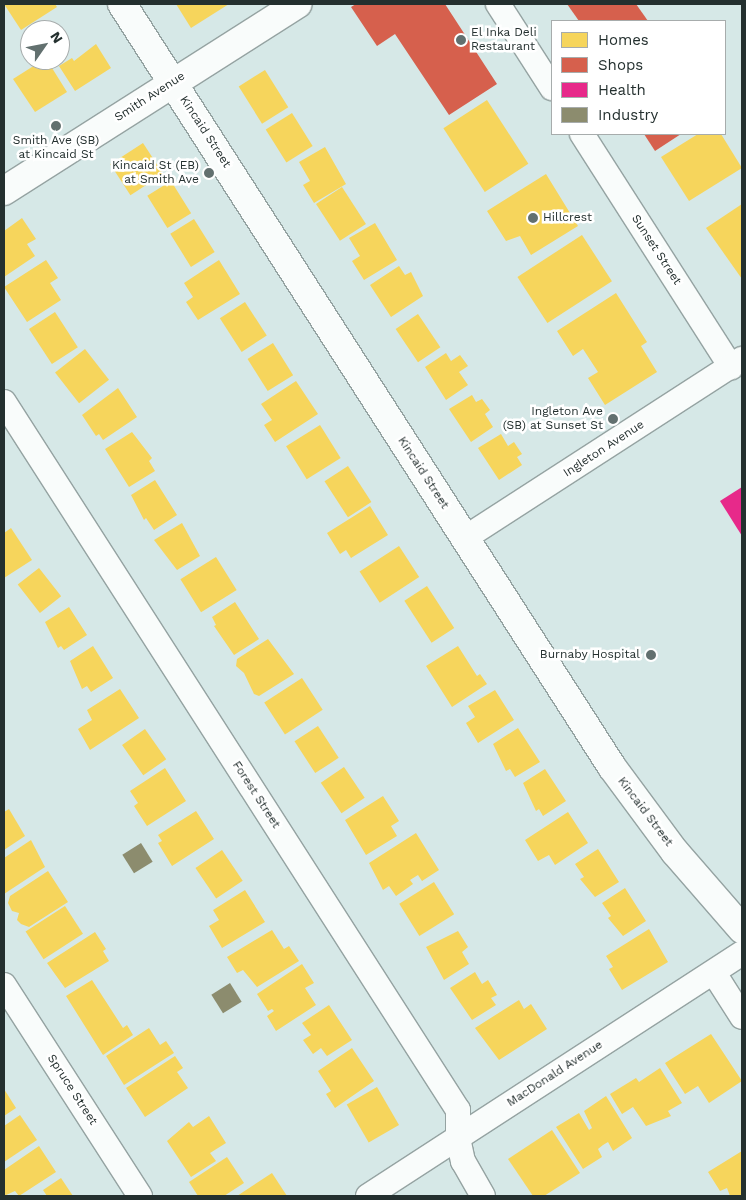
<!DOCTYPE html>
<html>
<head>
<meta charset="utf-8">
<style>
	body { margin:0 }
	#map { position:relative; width:746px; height:1200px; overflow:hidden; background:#d6e8e7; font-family:"Work Sans",sans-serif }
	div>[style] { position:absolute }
	.homes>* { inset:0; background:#f6d55c; transform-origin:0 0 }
	.shops>* { inset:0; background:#d6604d }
	.health>* { inset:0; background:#e7298a }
	.industry>* { inset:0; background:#8c8c6e; transform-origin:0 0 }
	.roads { filter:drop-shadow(1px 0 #95a3a2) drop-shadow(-1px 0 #95a3a2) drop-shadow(0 1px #95a3a2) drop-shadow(0 -1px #95a3a2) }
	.minor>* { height:24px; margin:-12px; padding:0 12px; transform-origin:12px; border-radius:12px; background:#f9fcfb }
	.tertiary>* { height:28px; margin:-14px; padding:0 14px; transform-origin:14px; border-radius:14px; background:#f9fcfb }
	.dots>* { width:14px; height:14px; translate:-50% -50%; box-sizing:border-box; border:2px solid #fff; border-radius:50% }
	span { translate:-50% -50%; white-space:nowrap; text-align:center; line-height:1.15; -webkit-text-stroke:5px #fff; paint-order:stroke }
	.poi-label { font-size:12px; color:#24302f }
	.left { translate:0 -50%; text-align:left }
	.right { translate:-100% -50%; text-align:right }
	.street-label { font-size:12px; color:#24302f }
	.frame { position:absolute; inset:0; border:5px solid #24302f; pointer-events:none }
	.legend { position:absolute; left:551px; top:20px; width:175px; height:115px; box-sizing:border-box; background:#fff; border:1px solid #a7acac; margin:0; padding:6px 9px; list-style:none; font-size:15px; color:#24302f }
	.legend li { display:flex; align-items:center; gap:10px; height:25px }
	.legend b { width:25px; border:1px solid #a7acac }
	.north { position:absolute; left:20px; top:20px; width:50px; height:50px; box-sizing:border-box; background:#fff; border:1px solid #a7acac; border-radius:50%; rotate:57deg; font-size:14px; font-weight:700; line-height:20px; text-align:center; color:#24302f }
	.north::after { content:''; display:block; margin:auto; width:18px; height:22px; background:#62706f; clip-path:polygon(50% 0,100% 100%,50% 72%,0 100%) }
</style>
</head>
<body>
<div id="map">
	<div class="homes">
		<i style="clip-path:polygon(4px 4px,55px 4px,57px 7px,21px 30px)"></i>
		<i style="clip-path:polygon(176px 4px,229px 4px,191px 28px)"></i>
		<i style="clip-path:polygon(96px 44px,111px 68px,75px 91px,59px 66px,72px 58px,74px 61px)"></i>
		<i style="clip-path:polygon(43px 60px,47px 60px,67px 92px,35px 112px,13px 79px)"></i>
		<i style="left:265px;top:70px;width:44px;height:31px;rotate:58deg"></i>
		<i style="left:487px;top:100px;width:76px;height:52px;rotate:57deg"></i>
		<i style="left:292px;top:113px;width:39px;height:31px;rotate:58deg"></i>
		<i style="clip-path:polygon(698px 134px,721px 134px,742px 168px,689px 201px,661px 157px)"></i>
		<i style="left:143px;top:143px;width:37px;height:39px;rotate:57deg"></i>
		<i style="clip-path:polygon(325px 147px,346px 184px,314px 203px,303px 185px,310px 181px,299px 162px)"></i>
		<i style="clip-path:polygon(546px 174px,578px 226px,531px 255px,520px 236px,506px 241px,487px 211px)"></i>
		<i style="left:171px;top:181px;width:38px;height:28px;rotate:58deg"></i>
		<i style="left:342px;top:187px;width:44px;height:31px;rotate:57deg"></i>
		<i style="clip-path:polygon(742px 204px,742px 279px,706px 228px)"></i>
		<i style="clip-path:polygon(22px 218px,36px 239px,27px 244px,35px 256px,4px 277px,4px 231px)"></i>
		<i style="left:194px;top:219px;width:39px;height:28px;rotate:58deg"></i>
		<i style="clip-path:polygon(375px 223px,397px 260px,364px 280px,352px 261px,360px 256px,349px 238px)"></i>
		<i style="left:582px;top:235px;width:55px;height:77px;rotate:57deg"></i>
		<i style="clip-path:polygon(46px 260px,58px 278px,50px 283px,61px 300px,27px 322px,4px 287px)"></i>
		<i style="clip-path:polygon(219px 260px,240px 294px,198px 320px,186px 302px,193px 297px,184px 283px)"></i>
		<i style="clip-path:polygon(399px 266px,405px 275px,411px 272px,423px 296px,391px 317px,370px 285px)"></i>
		<i style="clip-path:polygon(616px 293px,647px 342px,641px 346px,657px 372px,605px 405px,588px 378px,598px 372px,583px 349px,573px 356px,557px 331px)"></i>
		<i style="left:245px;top:302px;width:40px;height:30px;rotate:57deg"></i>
		<i style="left:55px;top:312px;width:42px;height:31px;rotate:57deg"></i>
		<i style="left:418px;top:314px;width:40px;height:27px;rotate:56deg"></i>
		<i style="left:273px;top:343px;width:38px;height:30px;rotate:58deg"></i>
		<i style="left:85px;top:349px;width:39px;height:38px;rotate:52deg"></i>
		<i style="clip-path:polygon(446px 353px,451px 361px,460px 355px,468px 366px,459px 372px,468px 385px,446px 400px,425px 367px)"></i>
		<i style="clip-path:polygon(296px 381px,318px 414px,275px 442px,264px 425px,272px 420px,261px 404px)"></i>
		<i style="clip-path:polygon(118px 388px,137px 417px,103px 440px,99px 434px,96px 436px,82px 415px)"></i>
		<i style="clip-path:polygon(472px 395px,476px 402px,482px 399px,490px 410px,485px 414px,493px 427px,471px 442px,449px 409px)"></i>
		<i style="left:320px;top:425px;width:39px;height:40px;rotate:58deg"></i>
		<i style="clip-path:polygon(132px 432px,152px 458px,149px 461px,155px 471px,129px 487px,105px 449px)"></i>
		<i style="clip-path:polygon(501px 434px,508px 446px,514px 442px,522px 454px,517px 457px,522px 465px,499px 480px,478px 448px)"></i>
		<i style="left:348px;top:466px;width:43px;height:28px;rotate:57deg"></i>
		<i style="clip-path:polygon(155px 480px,177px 515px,154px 530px,146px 518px,144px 520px,131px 495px)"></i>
		<i style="clip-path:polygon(370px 506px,388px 535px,351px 558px,346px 550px,340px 554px,327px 533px)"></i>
		<i style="clip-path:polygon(182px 523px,200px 556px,177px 570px,154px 540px)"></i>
		<i style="clip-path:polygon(11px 528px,32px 560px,4px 578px,4px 533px)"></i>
		<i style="left:399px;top:546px;width:37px;height:47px;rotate:57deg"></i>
		<i style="left:216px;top:557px;width:39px;height:42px;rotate:58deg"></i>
		<i style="left:39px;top:568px;width:36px;height:27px;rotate:52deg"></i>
		<i style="left:427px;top:586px;width:50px;height:27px;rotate:57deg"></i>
		<i style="clip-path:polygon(235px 602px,259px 639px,234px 655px,214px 626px,216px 625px,212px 617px)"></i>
		<i style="clip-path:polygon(69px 607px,87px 635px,64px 650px,61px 646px,58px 648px,45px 622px)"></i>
		<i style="clip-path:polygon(268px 639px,294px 674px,259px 696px,254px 694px,244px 673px,236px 666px,237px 659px)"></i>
		<i style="clip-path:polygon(93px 646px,113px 678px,91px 692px,87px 686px,82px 689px,70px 661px)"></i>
		<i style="clip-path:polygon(458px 646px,477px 676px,480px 674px,487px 684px,452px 707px,426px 666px)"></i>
		<i style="left:302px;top:678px;width:38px;height:45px;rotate:57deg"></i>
		<i style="clip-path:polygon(120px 689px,139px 718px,90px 750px,78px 729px,92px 720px,87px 710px)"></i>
		<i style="clip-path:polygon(495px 690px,514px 720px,478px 743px,466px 723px,475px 717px,468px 706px)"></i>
		<i style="left:318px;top:726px;width:38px;height:28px;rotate:57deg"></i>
		<i style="clip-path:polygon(518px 728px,540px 762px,515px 777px,510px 769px,506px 771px,493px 744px)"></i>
		<i style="left:145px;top:729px;width:37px;height:28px;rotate:55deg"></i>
		<i style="left:344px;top:767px;width:37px;height:28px;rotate:56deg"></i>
		<i style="clip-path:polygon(165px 768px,186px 801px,147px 826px,134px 806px,138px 803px,130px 791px)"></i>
		<i style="clip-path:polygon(545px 769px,566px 801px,543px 816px,539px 809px,536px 811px,523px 783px)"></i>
		<i style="clip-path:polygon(383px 796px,399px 821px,391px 826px,397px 836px,366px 855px,345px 820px)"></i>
		<i style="clip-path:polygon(9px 809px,25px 836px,4px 850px,4px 812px)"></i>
		<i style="clip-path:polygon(196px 811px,214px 839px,172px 866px,158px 843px,162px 841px,158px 835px)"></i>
		<i style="clip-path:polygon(568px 812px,588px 843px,555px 865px,549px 855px,538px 861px,525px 840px)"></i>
		<i style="clip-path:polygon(416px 833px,439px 870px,422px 881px,418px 875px,410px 880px,413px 884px,396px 896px,389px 886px,383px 890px,369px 863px)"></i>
		<i style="clip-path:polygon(31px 840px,45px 867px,4px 894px,4px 858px)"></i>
		<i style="clip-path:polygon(598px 849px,619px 882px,595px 897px,580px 879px,584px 877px,575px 864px)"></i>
		<i style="left:222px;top:850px;width:37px;height:32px;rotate:56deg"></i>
		<i style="clip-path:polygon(48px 871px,68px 902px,29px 927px,21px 924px,17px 920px,19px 913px,12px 911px,8px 903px,10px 896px)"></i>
		<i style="left:434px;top:882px;width:38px;height:41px;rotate:58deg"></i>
		<i style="clip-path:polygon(625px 888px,646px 921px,623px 936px,608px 918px,611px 916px,602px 903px)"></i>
		<i style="clip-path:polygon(245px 890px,265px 922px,222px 948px,209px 926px,219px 920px,213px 910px)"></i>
		<i style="left:65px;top:906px;width:33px;height:47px;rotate:57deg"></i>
		<i style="clip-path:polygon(649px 929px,668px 962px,622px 990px,609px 969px,613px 967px,606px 956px)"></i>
		<i style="clip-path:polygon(272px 930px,284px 949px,289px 946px,299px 961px,257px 987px,243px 970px,237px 973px,227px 957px)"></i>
		<i style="clip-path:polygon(458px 931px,468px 947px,462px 952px,469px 964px,444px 980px,426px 947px)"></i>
		<i style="clip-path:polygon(95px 932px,106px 949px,103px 951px,109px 961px,65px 988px,47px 963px)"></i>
		<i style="clip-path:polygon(302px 964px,314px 983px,305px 988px,316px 1005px,276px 1031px,267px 1016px,274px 1011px,272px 1009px,268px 1011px,257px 994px)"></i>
		<i style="clip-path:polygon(475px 972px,482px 984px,488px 980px,497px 995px,491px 998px,496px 1005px,472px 1020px,450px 988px)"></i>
		<i style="clip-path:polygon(92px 980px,123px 1028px,127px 1025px,133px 1035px,103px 1055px,66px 996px)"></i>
		<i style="clip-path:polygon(519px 1000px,524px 1009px,531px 1004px,547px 1029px,499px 1060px,475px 1028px)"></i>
		<i style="clip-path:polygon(329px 1005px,352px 1040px,327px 1056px,321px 1048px,313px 1054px,303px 1040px,311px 1035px,302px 1023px)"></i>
		<i style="clip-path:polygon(149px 1028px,160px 1045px,166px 1041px,174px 1053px,124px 1085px,106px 1056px)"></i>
		<i style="clip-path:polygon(711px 1034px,742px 1081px,709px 1103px,698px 1086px,685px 1094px,665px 1063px)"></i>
		<i style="clip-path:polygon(352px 1048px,374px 1081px,335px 1108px,326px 1094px,331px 1091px,318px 1071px)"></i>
		<i style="clip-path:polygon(175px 1056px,183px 1068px,177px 1072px,188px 1088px,145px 1117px,126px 1088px)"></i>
		<i style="clip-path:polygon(660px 1068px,682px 1103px,668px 1111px,671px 1116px,646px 1126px,633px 1107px,622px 1114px,610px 1094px,636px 1078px,639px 1082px)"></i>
		<i style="left:377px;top:1087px;width:44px;height:35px;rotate:60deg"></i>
		<i style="clip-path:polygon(4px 1089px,16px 1108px,4px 1116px)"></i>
		<i style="clip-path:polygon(606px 1096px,632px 1138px,613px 1151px,608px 1142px,603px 1145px,598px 1149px,602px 1157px,583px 1169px,556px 1127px,579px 1113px,589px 1130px,592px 1128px,584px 1111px)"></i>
		<i style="clip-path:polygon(20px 1115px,37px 1140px,4px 1162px,4px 1126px)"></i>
		<i style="clip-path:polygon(209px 1116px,226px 1143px,210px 1153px,216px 1161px,191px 1177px,167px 1141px,189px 1122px,193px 1127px)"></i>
		<i style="clip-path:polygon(552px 1130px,580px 1173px,544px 1196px,533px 1196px,508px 1159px)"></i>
		<i style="clip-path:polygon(39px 1146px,56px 1172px,19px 1196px,15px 1191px,4px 1196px,4px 1170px)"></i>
		<i style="clip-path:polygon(742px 1151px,742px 1196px,730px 1196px,727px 1188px,720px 1191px,708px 1172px)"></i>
		<i style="clip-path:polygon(227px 1157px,244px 1183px,224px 1196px,198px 1196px,189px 1182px)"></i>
		<i style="clip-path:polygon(272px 1173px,287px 1196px,237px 1196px)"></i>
		<i style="clip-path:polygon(61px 1178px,73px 1196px,47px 1196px,43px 1190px)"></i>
	</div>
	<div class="shops">
		<i style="clip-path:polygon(356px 4px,445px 4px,497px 84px,449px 115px,395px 34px,377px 46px,351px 7px)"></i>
		<i style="clip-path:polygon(567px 4px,636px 4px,648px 21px,579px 21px)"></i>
		<i style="clip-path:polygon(644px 134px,681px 134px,655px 151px)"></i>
	</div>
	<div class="health">
		<i style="clip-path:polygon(742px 487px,742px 536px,720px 501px)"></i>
	</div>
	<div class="industry">
		<i style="left:141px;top:843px;width:22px;height:22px;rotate:58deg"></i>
		<i style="left:230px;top:983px;width:22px;height:22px;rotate:58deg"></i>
	</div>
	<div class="roads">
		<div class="minor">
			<i style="left:498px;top:4px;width:100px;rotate:57.3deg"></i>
			<i style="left:582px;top:134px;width:277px;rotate:57.4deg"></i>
			<i style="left:4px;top:402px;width:841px;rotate:57.33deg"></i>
			<i style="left:458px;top:1110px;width:28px;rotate:90deg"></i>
			<i style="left:458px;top:1138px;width:24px;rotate:78deg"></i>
			<i style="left:463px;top:1161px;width:40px;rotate:60.3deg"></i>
			<i style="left:465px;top:538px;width:330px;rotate:-32.9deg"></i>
			<i style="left:714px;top:973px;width:52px;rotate:57.5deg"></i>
			<i style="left:4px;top:985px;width:251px;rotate:57.2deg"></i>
			<i style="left:368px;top:1196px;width:446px;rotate:-33deg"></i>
		</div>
		<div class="tertiary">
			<i style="left:122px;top:4px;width:907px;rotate:57.29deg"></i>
			<i style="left:612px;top:767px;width:106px;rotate:53.5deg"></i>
			<i style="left:675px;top:852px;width:102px;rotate:49deg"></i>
			<i style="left:4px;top:191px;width:348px;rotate:-32.5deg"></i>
		</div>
	</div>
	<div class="dots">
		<i style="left:461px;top:40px;background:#62706f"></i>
		<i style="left:56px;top:126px;background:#62706f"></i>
		<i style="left:209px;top:173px;background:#62706f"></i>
		<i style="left:533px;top:218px;background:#62706f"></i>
		<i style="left:613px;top:419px;background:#62706f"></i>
		<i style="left:651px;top:655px;background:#62706f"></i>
	</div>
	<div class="poi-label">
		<span class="left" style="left:471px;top:40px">El Inka Deli<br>Restaurant</span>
		<span style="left:56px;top:148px">Smith Ave (SB)<br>at Kincaid St</span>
		<span class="right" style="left:199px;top:173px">Kincaid St (EB)<br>at Smith Ave</span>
		<span class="left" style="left:543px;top:218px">Hillcrest</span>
		<span class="right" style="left:603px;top:419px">Ingleton Ave<br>(SB) at Sunset St</span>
		<span class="right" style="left:640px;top:655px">Burnaby Hospital</span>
	</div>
	<div class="street-label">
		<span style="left:150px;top:97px;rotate:-33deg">Smith Avenue</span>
		<span style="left:205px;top:132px;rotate:57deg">Kincaid Street</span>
		<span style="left:656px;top:250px;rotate:57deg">Sunset Street</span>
		<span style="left:604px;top:449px;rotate:-33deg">Ingleton Avenue</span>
		<span style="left:423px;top:473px;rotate:57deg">Kincaid Street</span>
		<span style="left:256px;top:795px;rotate:57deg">Forest Street</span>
		<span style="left:645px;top:812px;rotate:53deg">Kincaid Street</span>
		<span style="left:555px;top:1074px;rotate:-33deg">MacDonald Avenue</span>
		<span style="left:72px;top:1090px;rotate:57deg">Spruce Street</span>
	</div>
	<div class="frame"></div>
	<ul class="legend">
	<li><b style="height:14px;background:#f6d55c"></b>Homes</li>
	<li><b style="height:14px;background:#d6604d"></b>Shops</li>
	<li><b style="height:14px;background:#e7298a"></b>Health</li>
	<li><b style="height:14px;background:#8c8c6e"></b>Industry</li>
	</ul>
	<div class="north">N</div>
</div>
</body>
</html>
